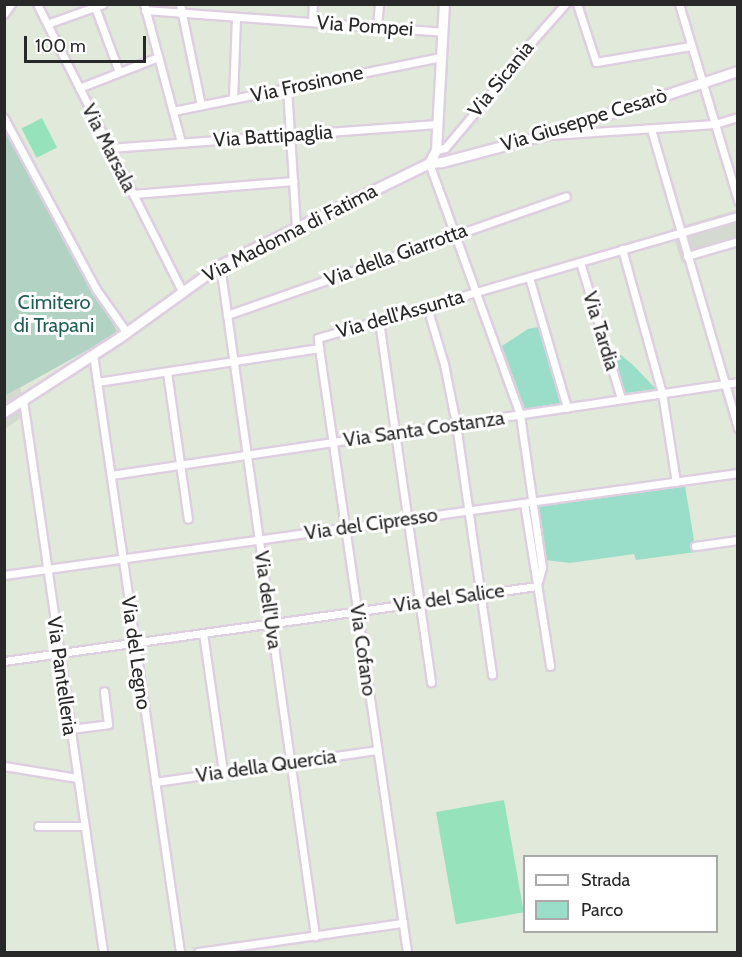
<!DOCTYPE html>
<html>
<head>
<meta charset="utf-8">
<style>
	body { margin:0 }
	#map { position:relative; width:742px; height:957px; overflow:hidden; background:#e0e9da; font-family:Cabin,sans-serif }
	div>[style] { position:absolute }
	.green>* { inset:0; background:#9addc9 }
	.cemetery>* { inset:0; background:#b2d2c4 }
	.pitch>* { inset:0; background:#96e3bb; transform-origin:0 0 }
	.plaza>* { inset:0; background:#d4dad0 }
	.roads { filter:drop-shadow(2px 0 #decfe0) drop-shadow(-2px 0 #decfe0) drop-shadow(0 2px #decfe0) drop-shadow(0 -2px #decfe0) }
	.street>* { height:7px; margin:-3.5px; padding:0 3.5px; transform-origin:3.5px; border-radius:3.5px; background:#fff }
	.secondary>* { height:9px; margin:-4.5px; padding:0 4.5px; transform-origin:4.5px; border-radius:4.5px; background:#fff }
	span { translate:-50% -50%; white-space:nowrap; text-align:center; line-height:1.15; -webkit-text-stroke:6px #fff; paint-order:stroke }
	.street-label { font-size:20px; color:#282828 }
	.park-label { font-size:20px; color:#1e5e54 }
	.frame { position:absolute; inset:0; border:6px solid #282828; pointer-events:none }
	.legend { position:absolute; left:523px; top:855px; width:195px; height:78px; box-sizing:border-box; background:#fff; border:2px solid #a9a9a9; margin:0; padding:8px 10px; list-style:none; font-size:18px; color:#282828 }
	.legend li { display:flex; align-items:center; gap:12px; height:30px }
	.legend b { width:30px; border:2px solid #a9a9a9 }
	.scale { position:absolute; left:24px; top:36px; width:122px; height:27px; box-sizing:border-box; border:3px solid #282828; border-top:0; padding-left:8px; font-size:18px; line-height:21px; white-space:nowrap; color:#282828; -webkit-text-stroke:4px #fff; paint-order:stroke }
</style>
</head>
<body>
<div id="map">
	<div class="green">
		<i style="clip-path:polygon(539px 327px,561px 403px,525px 409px,502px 346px,528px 329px)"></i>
		<i style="clip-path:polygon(610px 346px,633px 365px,656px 389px,625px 393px)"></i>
		<i style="clip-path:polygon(685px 486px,696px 552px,636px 560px,634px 554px,570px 563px,545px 560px,538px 506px)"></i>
	</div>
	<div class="cemetery">
		<i style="clip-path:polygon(4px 124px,118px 333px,5px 396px,4px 396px)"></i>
	</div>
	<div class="pitch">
		<i style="left:42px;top:118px;width:33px;height:23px;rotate:63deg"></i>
		<i style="left:504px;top:800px;width:114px;height:69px;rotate:80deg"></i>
	</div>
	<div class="plaza">
		<i style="clip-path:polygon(737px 210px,737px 247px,682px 263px,671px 229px)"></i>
		<i style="clip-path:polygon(20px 387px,25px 415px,5px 429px,5px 396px)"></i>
	</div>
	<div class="roads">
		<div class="street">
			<i style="left:37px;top:4px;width:322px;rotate:63.2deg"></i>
			<i style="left:144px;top:4px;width:143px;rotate:75deg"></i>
			<i style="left:180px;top:4px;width:103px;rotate:78.3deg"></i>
			<i style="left:577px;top:4px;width:61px;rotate:71.9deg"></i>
			<i style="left:596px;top:62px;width:96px;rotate:-9.6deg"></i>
			<i style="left:679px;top:4px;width:206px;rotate:73.3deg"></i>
			<i style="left:95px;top:7px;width:69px;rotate:69.7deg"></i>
			<i style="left:145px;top:10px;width:298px;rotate:4.2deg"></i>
			<i style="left:4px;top:14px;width:12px;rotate:-55deg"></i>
			<i style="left:312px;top:22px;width:18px;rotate:-87deg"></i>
			<i style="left:47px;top:24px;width:59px;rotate:-19.7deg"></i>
			<i style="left:377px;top:27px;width:23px;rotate:-85deg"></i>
			<i style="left:79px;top:88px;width:85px;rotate:-21.4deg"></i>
			<i style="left:287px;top:88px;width:138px;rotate:86.3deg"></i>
			<i style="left:233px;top:99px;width:82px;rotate:-87.9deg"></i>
			<i style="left:173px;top:111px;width:272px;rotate:-11.4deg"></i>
			<i style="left:4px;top:118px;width:194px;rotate:61.7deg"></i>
			<i style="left:96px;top:289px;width:54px;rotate:54.8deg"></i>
			<i style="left:651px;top:129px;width:312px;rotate:73.8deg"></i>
			<i style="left:550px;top:135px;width:165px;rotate:-3.8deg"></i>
			<i style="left:715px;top:124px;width:24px;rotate:-17deg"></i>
			<i style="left:109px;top:148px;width:329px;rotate:-4.2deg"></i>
			<i style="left:436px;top:150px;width:9px;rotate:-13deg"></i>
			<i style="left:445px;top:148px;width:99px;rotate:-49.9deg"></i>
			<i style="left:509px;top:72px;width:9px;rotate:-69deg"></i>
			<i style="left:512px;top:64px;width:80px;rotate:-48.5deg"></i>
			<i style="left:429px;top:163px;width:268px;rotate:70.1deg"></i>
			<i style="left:520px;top:415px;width:154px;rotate:81.8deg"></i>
			<i style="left:542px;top:567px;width:20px;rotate:105deg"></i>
			<i style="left:133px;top:194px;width:161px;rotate:-4.6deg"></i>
			<i style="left:622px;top:249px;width:149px;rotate:74.5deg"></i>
			<i style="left:662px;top:393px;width:90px;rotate:81.1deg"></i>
			<i style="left:687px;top:256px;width:53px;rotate:-16.4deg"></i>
			<i style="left:580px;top:262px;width:143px;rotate:73.3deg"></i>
			<i style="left:220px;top:265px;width:678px;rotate:81.94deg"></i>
			<i style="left:529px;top:277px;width:136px;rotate:73.8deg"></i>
			<i style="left:427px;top:307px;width:59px;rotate:73.4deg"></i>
			<i style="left:444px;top:364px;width:61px;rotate:78.7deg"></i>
			<i style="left:456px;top:424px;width:253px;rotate:81.8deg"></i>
			<i style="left:227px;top:315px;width:359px;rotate:-19.3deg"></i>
			<i style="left:379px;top:321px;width:365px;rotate:81.8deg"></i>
			<i style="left:319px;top:348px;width:610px;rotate:81.71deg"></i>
			<i style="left:93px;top:354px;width:604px;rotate:81.72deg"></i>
			<i style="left:167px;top:372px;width:148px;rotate:81.9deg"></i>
			<i style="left:97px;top:382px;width:225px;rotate:-8.7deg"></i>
			<i style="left:319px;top:348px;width:10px;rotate:-96deg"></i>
			<i style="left:318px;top:338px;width:437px;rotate:-16.2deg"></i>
			<i style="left:23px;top:400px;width:558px;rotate:81.75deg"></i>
			<i style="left:111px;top:475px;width:634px;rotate:-8.44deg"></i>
			<i style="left:524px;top:503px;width:165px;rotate:80.9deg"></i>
			<i style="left:695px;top:546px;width:43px;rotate:-7.9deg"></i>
			<i style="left:4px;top:575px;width:741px;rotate:-7.91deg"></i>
			<i style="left:203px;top:633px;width:140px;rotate:81.8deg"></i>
			<i style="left:4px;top:661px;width:538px;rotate:-8.01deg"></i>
			<i style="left:70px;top:729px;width:38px;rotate:-7deg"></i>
			<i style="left:108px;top:724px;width:33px;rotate:-97deg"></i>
			<i style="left:4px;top:766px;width:74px;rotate:9.3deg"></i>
			<i style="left:155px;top:782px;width:225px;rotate:-8.2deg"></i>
			<i style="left:38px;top:826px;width:46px"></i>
			<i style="left:198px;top:952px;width:207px;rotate:-8.1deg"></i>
		</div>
		<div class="secondary">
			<i style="left:429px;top:163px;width:13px;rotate:-4deg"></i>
			<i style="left:442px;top:162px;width:106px;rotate:-14.8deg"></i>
			<i style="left:544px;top:135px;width:204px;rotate:-18.3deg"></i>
			<i style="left:4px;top:412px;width:138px;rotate:-32.9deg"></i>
			<i style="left:120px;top:337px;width:123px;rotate:-35.8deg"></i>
			<i style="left:220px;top:265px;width:233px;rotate:-26deg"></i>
			<i style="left:429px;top:163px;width:15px;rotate:-62deg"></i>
			<i style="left:436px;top:150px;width:146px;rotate:-86.9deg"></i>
		</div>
	</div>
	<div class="street-label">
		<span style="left:365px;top:26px;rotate:4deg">Via Pompei</span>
		<span style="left:501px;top:79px;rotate:-51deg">Via Sicania</span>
		<span style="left:307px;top:84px;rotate:-12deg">Via Frosinone</span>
		<span style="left:584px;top:120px;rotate:-17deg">Via Giuseppe Cesarò</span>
		<span style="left:273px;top:136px;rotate:-4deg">Via Battipaglia</span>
		<span style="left:109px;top:148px;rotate:63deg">Via Marsala</span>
		<span style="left:290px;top:233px;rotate:-27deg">Via Madonna di Fatima</span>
		<span style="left:396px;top:255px;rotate:-20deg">Via della Giarrotta</span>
		<span style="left:400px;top:314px;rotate:-16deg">Via dell'Assunta</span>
		<span style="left:601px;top:331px;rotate:73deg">Via Tardia</span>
		<span style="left:424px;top:429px;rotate:-8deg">Via Santa Costanza</span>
		<span style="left:371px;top:524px;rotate:-8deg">Via del Cipresso</span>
		<span style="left:449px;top:598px;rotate:-8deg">Via del Salice</span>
		<span style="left:268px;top:600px;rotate:82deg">Via dell'Uva</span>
		<span style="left:363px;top:650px;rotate:82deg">Via Cofano</span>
		<span style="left:136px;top:653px;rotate:82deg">Via del Legno</span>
		<span style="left:62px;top:676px;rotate:82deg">Via Pantelleria</span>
		<span style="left:266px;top:766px;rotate:-8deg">Via della Quercia</span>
	</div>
	<div class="park-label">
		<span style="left:54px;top:314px">Cimitero<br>di Trapani</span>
	</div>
	<div class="frame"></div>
	<ul class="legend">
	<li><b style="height:8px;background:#fff"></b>Strada</li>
	<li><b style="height:16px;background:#9addc9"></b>Parco</li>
	</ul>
	<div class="scale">100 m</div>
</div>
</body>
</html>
